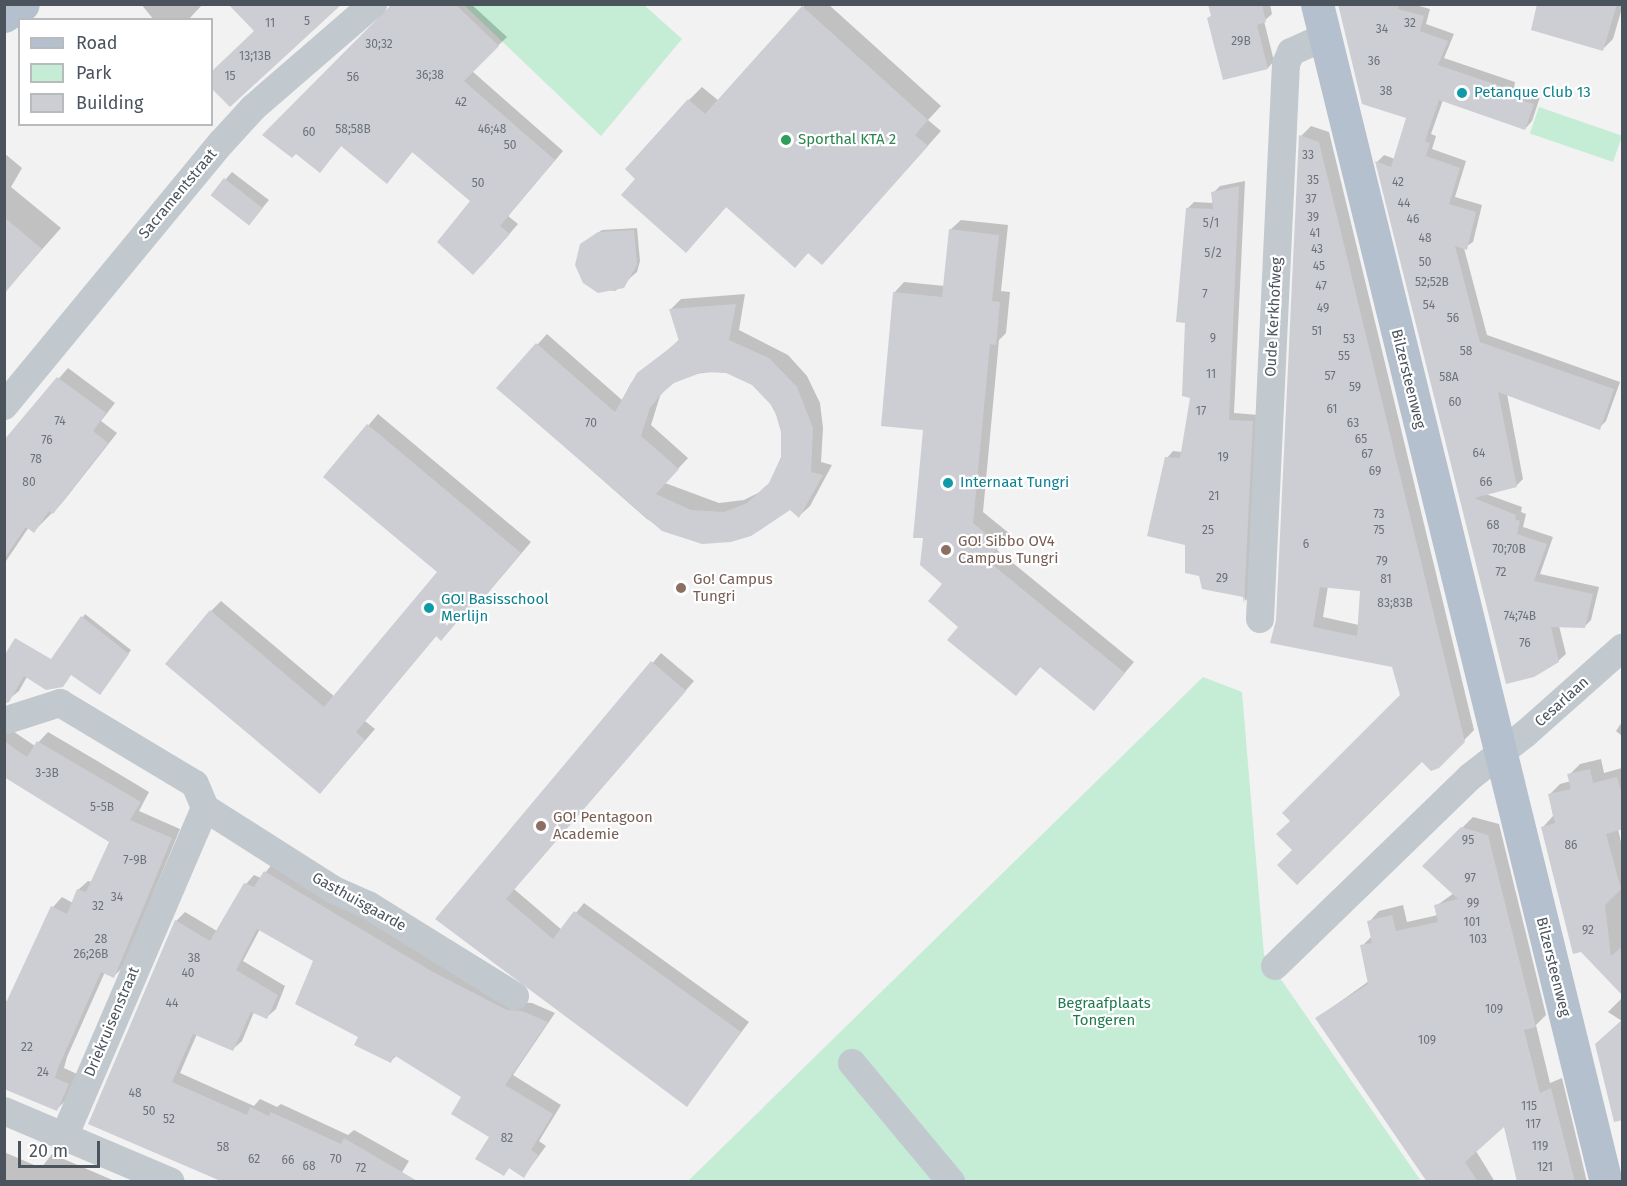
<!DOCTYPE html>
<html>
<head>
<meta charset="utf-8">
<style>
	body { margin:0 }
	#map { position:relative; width:1627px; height:1186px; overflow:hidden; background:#f3f2f2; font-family:"Fira Sans",sans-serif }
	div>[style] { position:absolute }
	.green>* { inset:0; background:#c5ecd5; transform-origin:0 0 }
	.shadow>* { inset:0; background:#0003 }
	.building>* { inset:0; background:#ccced3; transform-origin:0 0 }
	.minor>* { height:28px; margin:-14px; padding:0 14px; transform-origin:14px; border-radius:14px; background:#c1c8ce }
	.major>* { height:33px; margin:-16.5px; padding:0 16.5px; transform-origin:16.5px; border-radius:16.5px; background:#b4c0cd }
	.dots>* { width:16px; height:16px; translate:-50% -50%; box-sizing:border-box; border:3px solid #fff; border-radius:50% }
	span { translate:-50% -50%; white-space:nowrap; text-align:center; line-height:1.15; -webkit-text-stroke:4.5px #fff; paint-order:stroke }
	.number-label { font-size:12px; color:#6b727a }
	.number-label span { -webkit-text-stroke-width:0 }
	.culture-label { font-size:15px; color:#0d838f }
	.left { translate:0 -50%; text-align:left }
	.leisure-label { font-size:15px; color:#27864d }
	.street-label { font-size:15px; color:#4b545d }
	.education-label { font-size:15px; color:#785e54 }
	.park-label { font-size:15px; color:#207a4f }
	.frame { position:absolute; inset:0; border:6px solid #4b545d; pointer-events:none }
	.legend { position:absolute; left:18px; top:18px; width:195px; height:108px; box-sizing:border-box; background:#fff; border:2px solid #b7bbbe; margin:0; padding:8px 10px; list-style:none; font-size:18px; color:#4b545d }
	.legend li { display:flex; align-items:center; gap:12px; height:30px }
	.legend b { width:30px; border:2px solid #b7bbbe }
	.scale { position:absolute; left:18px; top:1141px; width:82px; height:27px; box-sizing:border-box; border:3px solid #4b545d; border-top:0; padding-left:8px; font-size:18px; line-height:21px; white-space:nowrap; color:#4b545d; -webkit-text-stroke:4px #fff; paint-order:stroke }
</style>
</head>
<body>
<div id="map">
	<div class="green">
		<i style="clip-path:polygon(464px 5px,644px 5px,682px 39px,601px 136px)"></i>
		<i style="left:1539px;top:107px;width:88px;height:28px;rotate:19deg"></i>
		<i style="clip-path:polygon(1203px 677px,1242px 692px,1264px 955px,1421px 1181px,687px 1182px)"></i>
	</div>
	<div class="shadow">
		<i style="clip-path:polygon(141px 4px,203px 4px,188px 20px,154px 20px)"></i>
		<i style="clip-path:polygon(394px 4px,471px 4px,507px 37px,472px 71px,563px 151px,508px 216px,518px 224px,482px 265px,472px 200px,413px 151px,395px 173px,342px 145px,320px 171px,296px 152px)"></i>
		<i style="clip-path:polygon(806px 4px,828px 4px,941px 106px,928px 120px,941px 131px,835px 250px,809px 252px,795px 266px,727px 206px,699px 237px,637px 179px,689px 100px,702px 87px,719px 101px)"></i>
		<i style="clip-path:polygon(1210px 4px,1270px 4px,1272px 14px,1264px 21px,1274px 61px,1268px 68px,1209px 18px,1212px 15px)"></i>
		<i style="clip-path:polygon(1340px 4px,1412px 4px,1430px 9px,1426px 24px,1454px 34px,1444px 58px,1515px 82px,1514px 89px,1540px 97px,1532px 121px,1525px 129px,1443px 100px,1431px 134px,1436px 136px,1432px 149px,1466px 161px,1455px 197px,1482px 205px,1473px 242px,1464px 248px,1487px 335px,1620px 382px,1606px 421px,1599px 428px,1507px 394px,1523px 479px,1516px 486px,1486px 494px,1522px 507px,1521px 512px,1526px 514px,1523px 527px,1553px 537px,1540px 574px,1599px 587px,1591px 620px,1584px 627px,1559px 626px,1566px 654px,1558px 661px,1507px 682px,1377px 162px,1384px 155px,1395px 159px,1408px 117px)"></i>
		<i style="clip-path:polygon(1538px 4px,1622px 4px,1622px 8px,1613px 39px,1602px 50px)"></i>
		<i style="clip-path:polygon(evenodd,1311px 126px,1329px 132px,1474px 730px,1438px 767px,1422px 760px,1294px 850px,1292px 821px,1401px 696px,1393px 665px,1278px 620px,1301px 136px,1311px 126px,1328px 586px,1362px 589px,1359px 625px,1323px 617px,1328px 586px)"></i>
		<i style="clip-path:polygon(4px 153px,22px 168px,11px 187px,61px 228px,6px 290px)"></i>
		<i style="clip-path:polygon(232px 172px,269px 200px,255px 217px,212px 195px)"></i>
		<i style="clip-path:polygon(1245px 181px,1234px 413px,1259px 415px,1250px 596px,1245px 601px,1244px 596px,1200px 575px,1187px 544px,1167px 458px,1173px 451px,1182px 452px,1191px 397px,1187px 209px,1194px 202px,1214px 203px,1213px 193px,1220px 186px)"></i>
		<i style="clip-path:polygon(961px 220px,1008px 225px,1001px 291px,1010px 292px,1006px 333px,999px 340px,983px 512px,1010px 534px,997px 550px,1134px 662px,1094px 709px,1041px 666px,1016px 694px,960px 627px,924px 537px,924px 428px,894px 293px,904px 282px,945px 286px,950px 230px)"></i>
		<i style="clip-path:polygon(637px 228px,640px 261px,637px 272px,615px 291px,590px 287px,576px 265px,585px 242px,602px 230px)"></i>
		<i style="clip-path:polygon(evenodd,745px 294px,739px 330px,788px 355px,807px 376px,820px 403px,823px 428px,821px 462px,832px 465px,810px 506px,799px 516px,790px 508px,760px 530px,724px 542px,669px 533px,647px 519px,498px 388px,547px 334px,622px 400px,631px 383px,680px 339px,671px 309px,681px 299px,745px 294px,719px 371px,740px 376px,765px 394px,781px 423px,784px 449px,774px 478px,764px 490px,744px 500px,719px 503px,665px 483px,688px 458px,651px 425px,660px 396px,669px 385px,687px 375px,719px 371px)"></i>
		<i style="clip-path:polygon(68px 368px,115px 403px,101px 421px,117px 433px,62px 503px,34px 531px,29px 527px,4px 564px,4px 441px)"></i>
		<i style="clip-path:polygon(378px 414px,531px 542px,487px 594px,437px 635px,365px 721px,375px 729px,330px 781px,211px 611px,221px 601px,335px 697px,440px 572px,325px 476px)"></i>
		<i style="clip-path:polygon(85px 614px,131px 650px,107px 684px,56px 654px)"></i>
		<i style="clip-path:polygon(4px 651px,32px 668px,19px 691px,4px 703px)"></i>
		<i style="clip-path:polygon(661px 653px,694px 681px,514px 889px,562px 930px,584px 903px,749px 1022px,687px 1105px,437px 919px)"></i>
		<i style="clip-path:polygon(1622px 722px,1622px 736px,1616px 731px)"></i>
		<i style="clip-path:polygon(4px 725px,35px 746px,48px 732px,99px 762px,149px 792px,139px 811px,180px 829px,123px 967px,114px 976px,105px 972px,67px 1057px,64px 1068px,77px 1074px,66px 1100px,57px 1109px,4px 1087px,4px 1000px,9px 1002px,53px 907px,62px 897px,73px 903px,78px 890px,88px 881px,92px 882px,111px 841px,7px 777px,4px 782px)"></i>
		<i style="clip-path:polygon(1601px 759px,1604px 773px,1622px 768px,1622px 827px,1618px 829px,1622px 846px,1622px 994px,1543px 827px,1553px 816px,1549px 795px,1560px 784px,1571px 781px,1569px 775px,1580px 764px)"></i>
		<i style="clip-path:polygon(1473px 817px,1499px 824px,1546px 1015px,1536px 1025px,1550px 1083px,1562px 1078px,1587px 1182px,1519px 1182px,1505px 1124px,1476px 1151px,1495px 1182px,1429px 1182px,1317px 1018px,1369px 981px,1362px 946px,1372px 936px,1369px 922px,1379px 911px,1403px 905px,1407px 922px,1438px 915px,1436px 906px,1454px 893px,1424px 866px)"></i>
		<i style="clip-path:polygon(273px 863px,516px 1002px,532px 1003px,555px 1013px,513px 1075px,561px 1105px,539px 1141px,546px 1146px,524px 1176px,510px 1167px,504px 1174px,491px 1136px,463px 1096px,397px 1055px,391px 1061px,360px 1036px,315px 960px,260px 929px,243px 961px,285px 986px,276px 1009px,267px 1017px,254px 1012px,242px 1041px,233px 1049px,197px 1034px,180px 1073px,254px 1106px,260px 1099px,277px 1107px,281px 1104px,348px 1135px,354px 1130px,409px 1161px,396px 1182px,90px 1123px,176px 921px,185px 912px,217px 931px,246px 884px,254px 875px,261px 878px)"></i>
		<i style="clip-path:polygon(1622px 998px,1622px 1091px,1622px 1021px,1608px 1012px)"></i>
		<i style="clip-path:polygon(4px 1152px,41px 1168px,52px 1154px,117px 1182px,4px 1182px)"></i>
	</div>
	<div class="building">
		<i style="clip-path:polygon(228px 4px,342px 4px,230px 107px,212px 89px,212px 71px,254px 31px)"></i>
		<i style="clip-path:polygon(392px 4px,455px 4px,499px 46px,464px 81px,555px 160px,500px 226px,510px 234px,473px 275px,437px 242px,470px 201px,412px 152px,387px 184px,341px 146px,320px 173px,296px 154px,292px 158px,262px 135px)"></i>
		<i style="clip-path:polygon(1208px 4px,1262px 4px,1266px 22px,1257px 25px,1268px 69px,1223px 80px,1207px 18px,1211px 16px)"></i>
		<i style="clip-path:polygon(1338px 4px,1399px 4px,1398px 9px,1424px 16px,1420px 31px,1448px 41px,1438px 65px,1509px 89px,1508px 96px,1534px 104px,1525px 130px,1439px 100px,1425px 141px,1430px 143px,1426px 156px,1460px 168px,1449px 204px,1476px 212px,1467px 250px,1455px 246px,1480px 342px,1614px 389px,1600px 430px,1498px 392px,1517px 487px,1474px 498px,1516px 515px,1515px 519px,1520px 521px,1517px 534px,1547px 544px,1534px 581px,1593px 594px,1585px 628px,1551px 627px,1559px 662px,1534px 677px,1506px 684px,1375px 161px,1391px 167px,1406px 118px,1362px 104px)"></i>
		<i style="clip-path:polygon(1537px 4px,1617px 4px,1603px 51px,1531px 30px)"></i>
		<i style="clip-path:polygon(802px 6px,928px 120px,915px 135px,928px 146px,822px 265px,808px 253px,795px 268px,726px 207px,686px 253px,621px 195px,635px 179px,625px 169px,688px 99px,705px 114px)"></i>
		<i style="clip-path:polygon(evenodd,1299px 135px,1319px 142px,1465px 742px,1439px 768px,1431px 771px,1422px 762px,1297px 885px,1277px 865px,1292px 850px,1276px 834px,1290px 821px,1282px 813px,1400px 695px,1392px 667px,1270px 643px,1276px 620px,1299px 135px,1320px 587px,1360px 591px,1357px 636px,1313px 627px,1320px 587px)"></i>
		<i style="left:224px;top:178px;width:49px;height:22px;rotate:38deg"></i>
		<i style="clip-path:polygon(1239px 186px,1229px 420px,1253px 421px,1244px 604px,1243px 597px,1202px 589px,1199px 576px,1185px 573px,1185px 545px,1147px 536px,1165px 457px,1180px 458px,1190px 398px,1182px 396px,1185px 323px,1176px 322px,1186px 208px,1213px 209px,1211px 192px)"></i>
		<i style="clip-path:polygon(4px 217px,42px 249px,4px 294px)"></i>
		<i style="clip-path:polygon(949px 229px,999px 235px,992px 301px,1000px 302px,996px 345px,990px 344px,973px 523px,1000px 545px,988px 561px,1125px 673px,1094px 711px,1040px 667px,1016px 696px,947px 640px,958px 627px,928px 601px,942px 584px,920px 565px,923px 538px,913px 538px,923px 430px,881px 426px,893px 292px,942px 297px)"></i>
		<i style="clip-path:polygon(634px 230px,637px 265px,624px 288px,598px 293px,583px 283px,575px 265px,580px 244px,598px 232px)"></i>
		<i style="clip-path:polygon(evenodd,736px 304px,729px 340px,769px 358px,797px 387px,813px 428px,811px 472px,823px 475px,799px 518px,790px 510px,751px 536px,731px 542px,702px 544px,662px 531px,496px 388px,536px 343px,615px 412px,637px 373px,679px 341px,669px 309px,736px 304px,703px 372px,726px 373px,752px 385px,774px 408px,781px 432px,781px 457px,769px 483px,747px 503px,724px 512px,691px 510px,656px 494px,679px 469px,641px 436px,650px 408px,660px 395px,674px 383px,703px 372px)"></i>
		<i style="clip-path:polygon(57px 377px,106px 413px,93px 431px,108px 443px,53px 514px,49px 511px,34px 533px,26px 527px,4px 559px,4px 440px)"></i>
		<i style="clip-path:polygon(367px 424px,521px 553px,477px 606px,473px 603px,441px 641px,436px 636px,356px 732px,365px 740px,320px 794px,165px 664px,210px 610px,324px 707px,437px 572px,323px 477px)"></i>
		<i style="clip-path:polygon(81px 616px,129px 654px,100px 695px,71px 675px,63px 687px,46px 690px,24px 676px,9px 702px,4px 704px,4px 656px,15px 638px,51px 659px)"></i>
		<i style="clip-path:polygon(651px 661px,686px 691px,506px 899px,553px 939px,574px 911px,741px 1032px,687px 1107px,435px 919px)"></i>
		<i style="clip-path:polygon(4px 741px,27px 757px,37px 741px,141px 802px,130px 820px,172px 838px,114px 978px,101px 972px,58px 1068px,55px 1078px,69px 1084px,57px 1111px,4px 1089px,4px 1007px,51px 906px,67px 914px,77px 889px,86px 892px,109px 842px,4px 777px)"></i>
		<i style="clip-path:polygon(1590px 769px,1593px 783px,1617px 777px,1623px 798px,1623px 829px,1606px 834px,1621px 889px,1605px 905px,1611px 956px,1623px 946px,1623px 996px,1581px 952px,1573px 954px,1541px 827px,1555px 823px,1548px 794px,1571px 789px,1567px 774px)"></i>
		<i style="clip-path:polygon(1461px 827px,1488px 835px,1536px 1027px,1524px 1030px,1540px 1093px,1551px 1088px,1575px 1182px,1517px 1182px,1504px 1127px,1465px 1162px,1478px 1182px,1427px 1182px,1315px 1018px,1368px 984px,1360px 945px,1372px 943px,1367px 921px,1392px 915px,1396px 931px,1438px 922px,1434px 905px,1458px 899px,1422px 866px)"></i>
		<i style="clip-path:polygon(264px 871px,433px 972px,507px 1010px,522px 1011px,548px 1022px,505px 1085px,553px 1114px,531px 1150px,538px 1155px,524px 1178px,509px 1168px,504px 1176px,475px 1159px,489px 1137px,451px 1114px,461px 1097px,394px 1055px,391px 1063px,354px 1045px,358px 1037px,295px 1004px,313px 961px,257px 929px,236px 970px,278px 995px,267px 1019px,251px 1012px,233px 1051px,193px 1034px,172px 1082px,247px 1115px,250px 1107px,269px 1116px,271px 1112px,341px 1144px,344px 1138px,419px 1182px,223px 1182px,88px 1124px,175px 920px,210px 941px,244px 883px,254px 887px)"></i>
		<i style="clip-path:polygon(1623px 1019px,1623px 1120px,1614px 1122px,1595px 1044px)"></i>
	</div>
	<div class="minor">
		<i style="left:4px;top:406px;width:342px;rotate:-50.5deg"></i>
		<i style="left:222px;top:142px;width:46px;rotate:-47.6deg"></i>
		<i style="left:253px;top:108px;width:159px;rotate:-40.9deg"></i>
		<i style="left:1260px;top:619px;width:556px;rotate:-87.32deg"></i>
		<i style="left:1286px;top:64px;width:13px;rotate:-67deg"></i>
		<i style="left:1291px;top:52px;width:36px;rotate:-24deg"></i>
		<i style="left:4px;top:721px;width:59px;rotate:-17.8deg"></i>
		<i style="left:60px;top:703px;width:157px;rotate:31deg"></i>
		<i style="left:195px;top:784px;width:26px;rotate:67deg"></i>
		<i style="left:205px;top:808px;width:356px;rotate:113.2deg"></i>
		<i style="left:205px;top:808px;width:153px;rotate:32.4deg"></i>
		<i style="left:334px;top:890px;width:37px;rotate:24deg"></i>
		<i style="left:368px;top:905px;width:173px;rotate:31.8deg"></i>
		<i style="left:1275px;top:966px;width:272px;rotate:-44.1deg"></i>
		<i style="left:1470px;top:777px;width:70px;rotate:-38deg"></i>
		<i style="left:1525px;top:734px;width:130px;rotate:-41.6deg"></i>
		<i style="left:852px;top:1063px;width:155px;rotate:50.2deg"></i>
		<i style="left:4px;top:1111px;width:181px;rotate:23deg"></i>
	</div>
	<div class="major">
		<i style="left:1317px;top:4px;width:1213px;rotate:76.22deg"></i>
		<i style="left:4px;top:16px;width:22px;rotate:-32deg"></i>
	</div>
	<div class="dots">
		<i style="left:1462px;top:93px;background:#0f9aa8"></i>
		<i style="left:786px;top:140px;background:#2e9e5b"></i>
		<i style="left:948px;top:483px;background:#0f9aa8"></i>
		<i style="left:946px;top:550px;background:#8d6e63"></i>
		<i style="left:681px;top:588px;background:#8d6e63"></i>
		<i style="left:429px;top:608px;background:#0f9aa8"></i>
		<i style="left:541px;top:826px;background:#8d6e63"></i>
	</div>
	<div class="number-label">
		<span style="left:307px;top:22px">5</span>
		<span style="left:270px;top:24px">11</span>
		<span style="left:1410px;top:24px">32</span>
		<span style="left:1382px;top:30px">34</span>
		<span style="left:1241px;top:42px">29B</span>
		<span style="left:379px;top:45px">30;32</span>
		<span style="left:255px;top:57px">13;13B</span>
		<span style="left:1374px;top:62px">36</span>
		<span style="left:430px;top:76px">36;38</span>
		<span style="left:230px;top:77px">15</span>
		<span style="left:353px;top:78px">56</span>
		<span style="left:1386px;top:92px">38</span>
		<span style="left:461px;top:103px">42</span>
		<span style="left:353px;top:130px">58;58B</span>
		<span style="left:492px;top:130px">46;48</span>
		<span style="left:309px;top:133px">60</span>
		<span style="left:510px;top:146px">50</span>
		<span style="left:1308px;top:156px">33</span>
		<span style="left:1313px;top:181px">35</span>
		<span style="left:1398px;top:183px">42</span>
		<span style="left:478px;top:184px">50</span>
		<span style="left:1311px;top:200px">37</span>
		<span style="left:1404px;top:204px">44</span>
		<span style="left:1313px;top:218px">39</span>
		<span style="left:1413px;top:220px">46</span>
		<span style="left:1211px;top:224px">5/1</span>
		<span style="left:1315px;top:234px">41</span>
		<span style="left:1425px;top:239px">48</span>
		<span style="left:1317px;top:250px">43</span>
		<span style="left:1213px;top:254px">5/2</span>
		<span style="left:1425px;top:263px">50</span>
		<span style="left:1319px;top:267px">45</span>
		<span style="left:1432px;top:283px">52;52B</span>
		<span style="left:1321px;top:287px">47</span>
		<span style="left:1205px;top:295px">7</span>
		<span style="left:1429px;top:306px">54</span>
		<span style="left:1323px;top:309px">49</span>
		<span style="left:1453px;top:319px">56</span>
		<span style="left:1317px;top:332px">51</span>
		<span style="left:1213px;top:339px">9</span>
		<span style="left:1349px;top:340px">53</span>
		<span style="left:1466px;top:352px">58</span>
		<span style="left:1344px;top:357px">55</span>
		<span style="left:1211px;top:375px">11</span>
		<span style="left:1330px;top:377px">57</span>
		<span style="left:1449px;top:378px">58A</span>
		<span style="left:1355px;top:388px">59</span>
		<span style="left:1455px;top:403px">60</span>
		<span style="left:1332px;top:410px">61</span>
		<span style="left:1201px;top:412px">17</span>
		<span style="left:60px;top:422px">74</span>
		<span style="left:591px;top:424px">70</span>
		<span style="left:1353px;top:424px">63</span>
		<span style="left:1361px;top:440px">65</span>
		<span style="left:47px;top:441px">76</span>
		<span style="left:1479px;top:454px">64</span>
		<span style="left:1367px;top:455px">67</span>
		<span style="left:1223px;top:458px">19</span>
		<span style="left:36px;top:460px">78</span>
		<span style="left:1375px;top:472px">69</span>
		<span style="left:29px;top:483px">80</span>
		<span style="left:1486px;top:483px">66</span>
		<span style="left:1214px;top:497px">21</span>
		<span style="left:1379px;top:515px">73</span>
		<span style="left:1493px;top:526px">68</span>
		<span style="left:1208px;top:531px">25</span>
		<span style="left:1379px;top:531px">75</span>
		<span style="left:1306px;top:545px">6</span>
		<span style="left:1509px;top:550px">70;70B</span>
		<span style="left:1382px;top:562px">79</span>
		<span style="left:1501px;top:573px">72</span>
		<span style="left:1222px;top:579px">29</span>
		<span style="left:1386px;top:580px">81</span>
		<span style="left:1395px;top:604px">83;83B</span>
		<span style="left:1520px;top:617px">74;74B</span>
		<span style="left:1525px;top:644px">76</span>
		<span style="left:47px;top:774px">3-3B</span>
		<span style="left:102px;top:808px">5-5B</span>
		<span style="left:1468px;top:841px">95</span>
		<span style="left:1571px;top:846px">86</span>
		<span style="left:135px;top:861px">7-9B</span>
		<span style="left:1470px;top:879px">97</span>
		<span style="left:117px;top:898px">34</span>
		<span style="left:1473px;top:904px">99</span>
		<span style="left:98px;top:907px">32</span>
		<span style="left:1472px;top:923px">101</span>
		<span style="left:1588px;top:931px">92</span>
		<span style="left:101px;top:940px">28</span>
		<span style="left:1478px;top:940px">103</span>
		<span style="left:91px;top:955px">26;26B</span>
		<span style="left:194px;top:959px">38</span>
		<span style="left:188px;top:974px">40</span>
		<span style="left:172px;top:1004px">44</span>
		<span style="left:1494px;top:1010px">109</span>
		<span style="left:1427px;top:1041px">109</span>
		<span style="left:27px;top:1048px">22</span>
		<span style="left:43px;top:1073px">24</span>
		<span style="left:135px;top:1094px">48</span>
		<span style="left:1529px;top:1107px">115</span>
		<span style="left:149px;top:1112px">50</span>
		<span style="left:169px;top:1120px">52</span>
		<span style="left:1533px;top:1125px">117</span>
		<span style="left:507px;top:1139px">82</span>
		<span style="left:1540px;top:1147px">119</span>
		<span style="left:223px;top:1148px">58</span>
		<span style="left:254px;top:1160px">62</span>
		<span style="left:336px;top:1160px">70</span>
		<span style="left:288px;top:1161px">66</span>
		<span style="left:309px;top:1167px">68</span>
		<span style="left:1545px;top:1168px">121</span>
		<span style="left:361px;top:1169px">72</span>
	</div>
	<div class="culture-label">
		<span class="left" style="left:1474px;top:93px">Petanque Club 13</span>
		<span class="left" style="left:960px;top:483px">Internaat Tungri</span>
		<span class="left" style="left:441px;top:608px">GO! Basisschool<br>Merlijn</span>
	</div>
	<div class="leisure-label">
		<span class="left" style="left:798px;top:140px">Sporthal KTA 2</span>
	</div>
	<div class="street-label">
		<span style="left:178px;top:194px;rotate:-50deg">Sacramentstraat</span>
		<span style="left:1274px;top:317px;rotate:-87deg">Oude Kerkhofweg</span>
		<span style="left:1408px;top:379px;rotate:76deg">Bilzersteenweg</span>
		<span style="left:1562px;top:702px;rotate:-42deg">Cesarlaan</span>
		<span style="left:359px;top:902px;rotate:29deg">Gasthuisgaarde</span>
		<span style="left:1553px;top:967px;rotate:76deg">Bilzersteenweg</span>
		<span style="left:112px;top:1022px;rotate:-67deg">Driekruisenstraat</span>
	</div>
	<div class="education-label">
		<span class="left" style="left:958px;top:550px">GO! Sibbo OV4<br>Campus Tungri</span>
		<span class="left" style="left:693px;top:588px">Go! Campus<br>Tungri</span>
		<span class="left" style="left:553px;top:826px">GO! Pentagoon<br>Academie</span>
	</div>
	<div class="park-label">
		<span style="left:1104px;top:1012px">Begraafplaats<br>Tongeren</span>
	</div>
	<div class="frame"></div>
	<ul class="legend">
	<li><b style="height:8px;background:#b4c0cd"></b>Road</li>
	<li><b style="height:16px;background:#c5ecd5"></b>Park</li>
	<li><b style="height:16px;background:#ccced3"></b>Building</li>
	</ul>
	<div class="scale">20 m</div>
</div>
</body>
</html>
